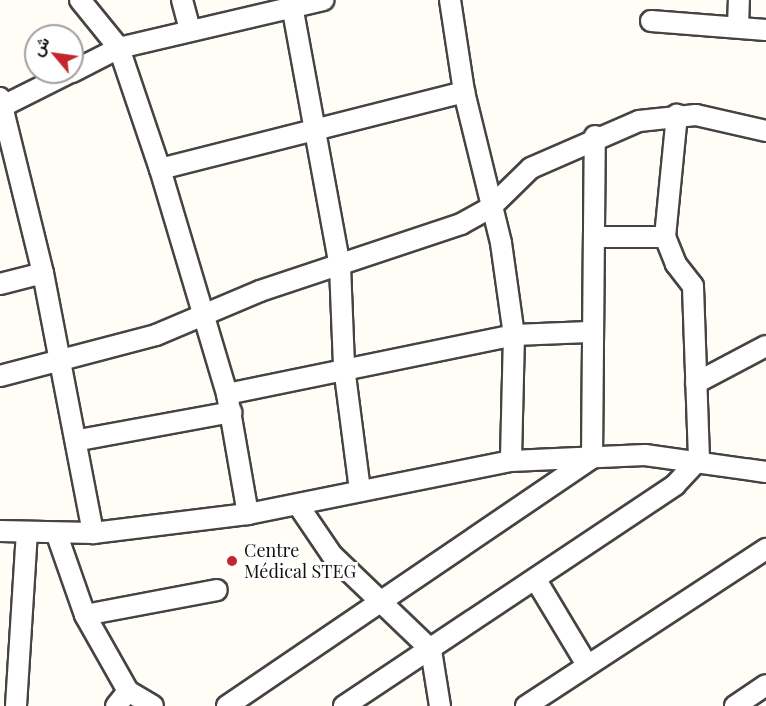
<!DOCTYPE html>
<html>
<head>
<meta charset="utf-8">
<style>
	body { margin:0 }
	#map { position:relative; width:766px; height:706px; overflow:hidden; background:#fffdf5; font-family:"Playfair Display",Vazirmatn,serif }
	div>[style] { position:absolute }
	.roads { filter:drop-shadow(2px 0 #444) drop-shadow(-2px 0 #444) drop-shadow(0 2px #444) drop-shadow(0 -2px #444) }
	.minor>* { height:20px; margin:-10px; padding:0 10px; transform-origin:10px; border-radius:10px; background:#fff }
	.dots>* { width:16px; height:16px; translate:-50% -50%; box-sizing:border-box; border:3px solid #fff; border-radius:50% }
	span { translate:-50% -50%; white-space:nowrap; text-align:center; line-height:1.15; -webkit-text-stroke:6px #fff; paint-order:stroke }
	.poi-label { font-size:18px; color:#111 }
	.left { translate:0 -50%; text-align:left }
	.north { position:absolute; left:24px; top:24px; width:60px; height:60px; box-sizing:border-box; background:#fff; border:2px solid #a0a0a0; border-radius:50%; rotate:299deg; font-size:16px; font-weight:700; line-height:24px; text-align:center; color:#111 }
	.north::after { content:''; display:block; margin:auto; width:21px; height:27px; background:#c4262e; clip-path:polygon(50% 0,100% 100%,50% 72%,0 100%) }
</style>
</head>
<body>
<div id="map">
	<div class="roads">
		<div class="minor">
			<i style="left:80px;top:0;width:62px;rotate:50.9deg"></i>
			<i style="left:119px;top:48px;width:128px;rotate:71.3deg"></i>
			<i style="left:160px;top:169px;width:235px;rotate:73.4deg"></i>
			<i style="left:227px;top:394px;width:122px;rotate:80.1deg"></i>
			<i style="left:182px;top:0;width:31px;rotate:75deg"></i>
			<i style="left:291px;top:0;width:270px;rotate:79.6deg"></i>
			<i style="left:340px;top:266px;width:101px;rotate:87.7deg"></i>
			<i style="left:344px;top:367px;width:125px;rotate:82.6deg"></i>
			<i style="left:450px;top:0;width:93px;rotate:81.3deg"></i>
			<i style="left:464px;top:92px;width:155px;rotate:76.2deg"></i>
			<i style="left:501px;top:243px;width:93px;rotate:82deg"></i>
			<i style="left:514px;top:335px;width:126px;rotate:91.4deg"></i>
			<i style="left:651px;top:21px;width:115px;rotate:4.5deg"></i>
			<i style="left:738px;top:26px;width:26px;rotate:-88deg"></i>
			<i style="left:72px;top:72px;width:53px;rotate:-27.1deg"></i>
			<i style="left:119px;top:48px;width:210px;rotate:-13.2deg"></i>
			<i style="left:0;top:98px;width:180px;rotate:76.2deg"></i>
			<i style="left:43px;top:273px;width:265px;rotate:79.1deg"></i>
			<i style="left:5px;top:105px;width:74px;rotate:-26.6deg"></i>
			<i style="left:160px;top:169px;width:314px;rotate:-14.2deg"></i>
			<i style="left:595px;top:237px;width:70px"></i>
			<i style="left:0;top:284px;width:44px;rotate:-14.3deg"></i>
			<i style="left:0;top:376px;width:161px;rotate:-14.7deg"></i>
			<i style="left:156px;top:335px;width:113px;rotate:-22.9deg"></i>
			<i style="left:260px;top:291px;width:212px;rotate:-18.4deg"></i>
			<i style="left:461px;top:224px;width:33px;rotate:-29deg"></i>
			<i style="left:490px;top:208px;width:57px;rotate:-44.3deg"></i>
			<i style="left:531px;top:168px;width:118px;rotate:-23.5deg"></i>
			<i style="left:639px;top:121px;width:57px;rotate:-6deg"></i>
			<i style="left:696px;top:115px;width:72px;rotate:12.9deg"></i>
			<i style="left:696px;top:383px;width:79px;rotate:-27.9deg"></i>
			<i style="left:227px;top:394px;width:293px;rotate:-11.6deg"></i>
			<i style="left:514px;top:335px;width:75px;rotate:-2.3deg"></i>
			<i style="left:79px;top:440px;width:155px;rotate:-10.4deg"></i>
			<i style="left:298px;top:505px;width:60px;rotate:55.8deg"></i>
			<i style="left:332px;top:555px;width:137px;rotate:43.8deg"></i>
			<i style="left:431px;top:650px;width:57px;rotate:80.9deg"></i>
			<i style="left:0;top:531px;width:93px;rotate:1.2deg"></i>
			<i style="left:93px;top:533px;width:156px;rotate:-7deg"></i>
			<i style="left:248px;top:514px;width:268px;rotate:-11.4deg"></i>
			<i style="left:511px;top:461px;width:134px;rotate:-2.6deg"></i>
			<i style="left:645px;top:455px;width:122px;rotate:8deg"></i>
			<i style="left:57px;top:535px;width:85px;rotate:70.7deg"></i>
			<i style="left:85px;top:615px;width:87px;rotate:60.5deg"></i>
			<i style="left:536px;top:580px;width:99px;rotate:59deg"></i>
			<i style="left:85px;top:615px;width:134px;rotate:-10.7deg"></i>
			<i style="left:16px;top:706px;width:174px;rotate:-86.4deg"></i>
			<i style="left:116px;top:706px;width:19px;rotate:-51deg"></i>
			<i style="left:128px;top:691px;width:29px;rotate:31deg"></i>
			<i style="left:227px;top:706px;width:441px;rotate:-34.2deg"></i>
			<i style="left:592px;top:458px;width:322px;rotate:-89.5deg"></i>
			<i style="left:344px;top:706px;width:398px;rotate:-33.7deg"></i>
			<i style="left:675px;top:485px;width:35px;rotate:-47deg"></i>
			<i style="left:699px;top:459px;width:173px;rotate:-92deg"></i>
			<i style="left:693px;top:286px;width:28px;rotate:-128deg"></i>
			<i style="left:676px;top:264px;width:29px;rotate:-112deg"></i>
			<i style="left:665px;top:237px;width:123px;rotate:-84.4deg"></i>
			<i style="left:526px;top:706px;width:287px;rotate:-33.2deg"></i>
			<i style="left:735px;top:706px;width:37px;rotate:-34deg"></i>
		</div>
	</div>
	<div class="dots">
		<i style="left:232px;top:561px;background:#c4262e"></i>
	</div>
	<div class="poi-label">
		<span class="left" style="left:244px;top:561px">Centre<br>Médical STEG</span>
	</div>
	<div class="north">ش</div>
</div>
</body>
</html>
